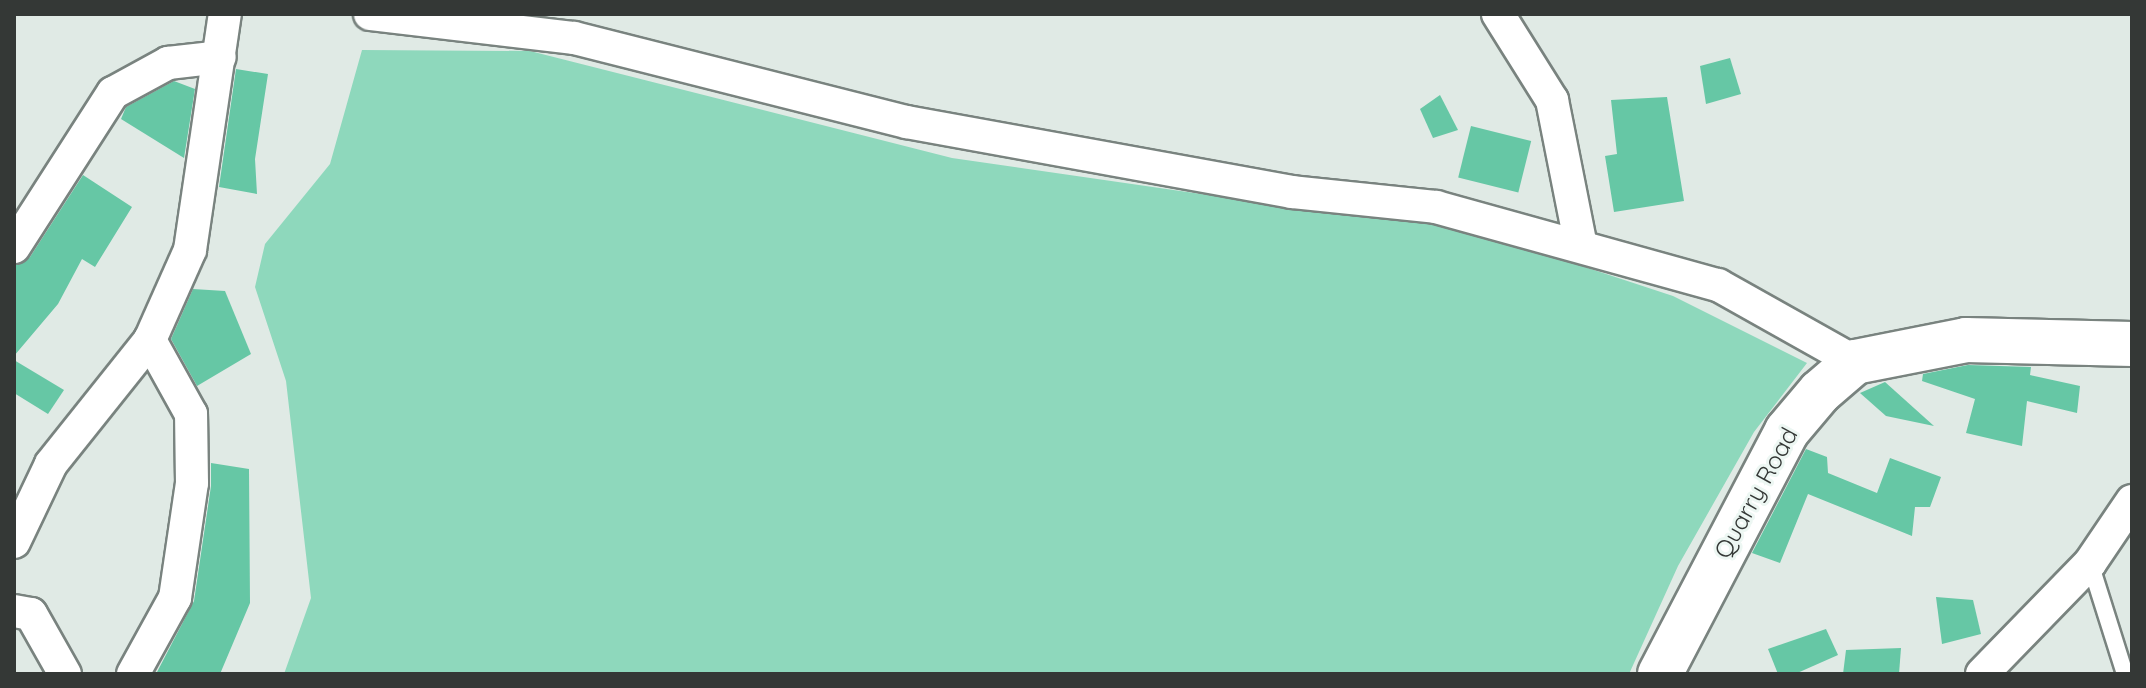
<!DOCTYPE html>
<html>
<head>
<meta charset="utf-8">
<style>
	body { margin:0 }
	#map { position:relative; width:2146px; height:688px; overflow:hidden; background:#e0eae5; font-family:Quicksand,sans-serif }
	div>[style] { position:absolute }
	.green>* { inset:0; background:#8ed8bc }
	.building>* { inset:0; background:#66c7a5; transform-origin:0 0 }
	.roads { filter:drop-shadow(2px 0 #79837f) drop-shadow(-2px 0 #79837f) drop-shadow(0 2px #79837f) drop-shadow(0 -2px #79837f) }
	.lane>* { height:16px; margin:-8px; padding:0 8px; transform-origin:8px; border-radius:8px; background:#fff }
	.street>* { height:32px; margin:-16px; padding:0 16px; transform-origin:16px; border-radius:16px; background:#fff }
	.secondary>* { height:44px; margin:-22px; padding:0 22px; transform-origin:22px; border-radius:22px; background:#fff }
	span { translate:-50% -50%; white-space:nowrap; text-align:center; line-height:1.15; -webkit-text-stroke:6px #edf7f3; paint-order:stroke }
	.street-label { font-size:24px; color:#343836 }
	.frame { position:absolute; inset:0; border:16px solid #343836; pointer-events:none }
</style>
</head>
<body>
<div id="map">
	<div class="green">
		<i style="clip-path:polygon(362px 50px,530px 51px,952px 158px,1367px 218px,1445px 221px,1673px 296px,1807px 363px,1754px 432px,1678px 566px,1629px 674px,284px 674px,311px 598px,286px 381px,255px 287px,265px 244px,330px 164px)"></i>
	</div>
	<div class="building">
		<i style="clip-path:polygon(1730px 58px,1741px 94px,1706px 104px,1700px 66px)"></i>
		<i style="clip-path:polygon(236px 69px,268px 74px,255px 159px,257px 194px,219px 187px)"></i>
		<i style="clip-path:polygon(174px 81px,195px 89px,184px 158px,121px 119px,126px 107px)"></i>
		<i style="clip-path:polygon(1440px 95px,1458px 130px,1433px 138px,1420px 109px)"></i>
		<i style="clip-path:polygon(1667px 97px,1684px 201px,1614px 212px,1605px 156px,1617px 154px,1611px 100px)"></i>
		<i style="left:1471px;top:126px;width:62px;height:53px;rotate:14deg"></i>
		<i style="clip-path:polygon(83px 175px,132px 207px,95px 267px,82px 259px,58px 304px,14px 356px,14px 266px,30px 257px)"></i>
		<i style="clip-path:polygon(193px 289px,225px 291px,251px 354px,197px 386px,171px 339px)"></i>
		<i style="clip-path:polygon(14px 360px,64px 390px,48px 414px,14px 393px)"></i>
		<i style="clip-path:polygon(1968px 365px,2031px 367px,2030px 375px,2080px 386px,2077px 413px,2027px 401px,2022px 446px,1966px 433px,1975px 399px,1922px 381px,1923px 374px)"></i>
		<i style="clip-path:polygon(1885px 382px,1934px 426px,1886px 416px,1860px 393px)"></i>
		<i style="clip-path:polygon(1806px 449px,1827px 457px,1828px 473px,1877px 493px,1890px 458px,1941px 477px,1930px 507px,1915px 507px,1912px 536px,1808px 494px,1780px 563px,1752px 553px)"></i>
		<i style="clip-path:polygon(211px 463px,249px 469px,250px 603px,220px 674px,156px 674px,194px 601px,211px 486px)"></i>
		<i style="clip-path:polygon(1936px 597px,1973px 600px,1981px 634px,1942px 644px)"></i>
		<i style="clip-path:polygon(1826px 629px,1838px 655px,1795px 674px,1778px 674px,1768px 649px)"></i>
		<i style="clip-path:polygon(1901px 648px,1899px 674px,1843px 674px,1846px 650px)"></i>
	</div>
	<div class="roads">
		<div class="lane">
			<i style="left:2090px;top:563px;width:116px;rotate:72.5deg"></i>
		</div>
		<div class="street">
			<i style="left:370px;top:14px;width:205px;rotate:6.7deg"></i>
			<i style="left:574px;top:38px;width:343px;rotate:14.2deg"></i>
			<i style="left:907px;top:122px;width:391px;rotate:10.3deg"></i>
			<i style="left:1292px;top:192px;width:145px;rotate:5.9deg"></i>
			<i style="left:1436px;top:207px;width:293px;rotate:15.5deg"></i>
			<i style="left:1718px;top:285px;width:157px;rotate:29.3deg"></i>
			<i style="left:1498px;top:14px;width:102px;rotate:57.9deg"></i>
			<i style="left:1552px;top:100px;width:149px;rotate:78.8deg"></i>
			<i style="left:14px;top:247px;width:183px;rotate:-57.3deg"></i>
			<i style="left:113px;top:93px;width:63px;rotate:-28.6deg"></i>
			<i style="left:168px;top:63px;width:52px;rotate:-6.6deg"></i>
			<i style="left:14px;top:542px;width:86px;rotate:-64.6deg"></i>
			<i style="left:51px;top:464px;width:159px;rotate:-51.4deg"></i>
			<i style="left:150px;top:340px;width:98px;rotate:-66deg"></i>
			<i style="left:190px;top:250px;width:239px;rotate:-81.6deg"></i>
			<i style="left:14px;top:611px;width:17px;rotate:10deg"></i>
			<i style="left:31px;top:614px;width:69px;rotate:60.5deg"></i>
			<i style="left:133px;top:674px;width:87px;rotate:-61.1deg"></i>
			<i style="left:175px;top:598px;width:116px;rotate:-81.6deg"></i>
			<i style="left:192px;top:483px;width:69px;rotate:-90.8deg"></i>
			<i style="left:191px;top:414px;width:85px;rotate:-119deg"></i>
			<i style="left:1982px;top:674px;width:155px;rotate:-45.8deg"></i>
			<i style="left:2090px;top:563px;width:75px;rotate:-55.9deg"></i>
		</div>
		<div class="secondary">
			<i style="left:1660px;top:674px;width:274px;rotate:-62.4deg"></i>
			<i style="left:1787px;top:431px;width:51px;rotate:-49.8deg"></i>
			<i style="left:1820px;top:392px;width:46px;rotate:-40.6deg"></i>
			<i style="left:1855px;top:362px;width:113px;rotate:-11.2deg"></i>
			<i style="left:1966px;top:340px;width:166px;rotate:1.4deg"></i>
		</div>
	</div>
	<div class="street-label">
		<span style="left:1756px;top:493px;rotate:-61deg">Quarry Road</span>
	</div>
	<div class="frame"></div>
</div>
</body>
</html>
